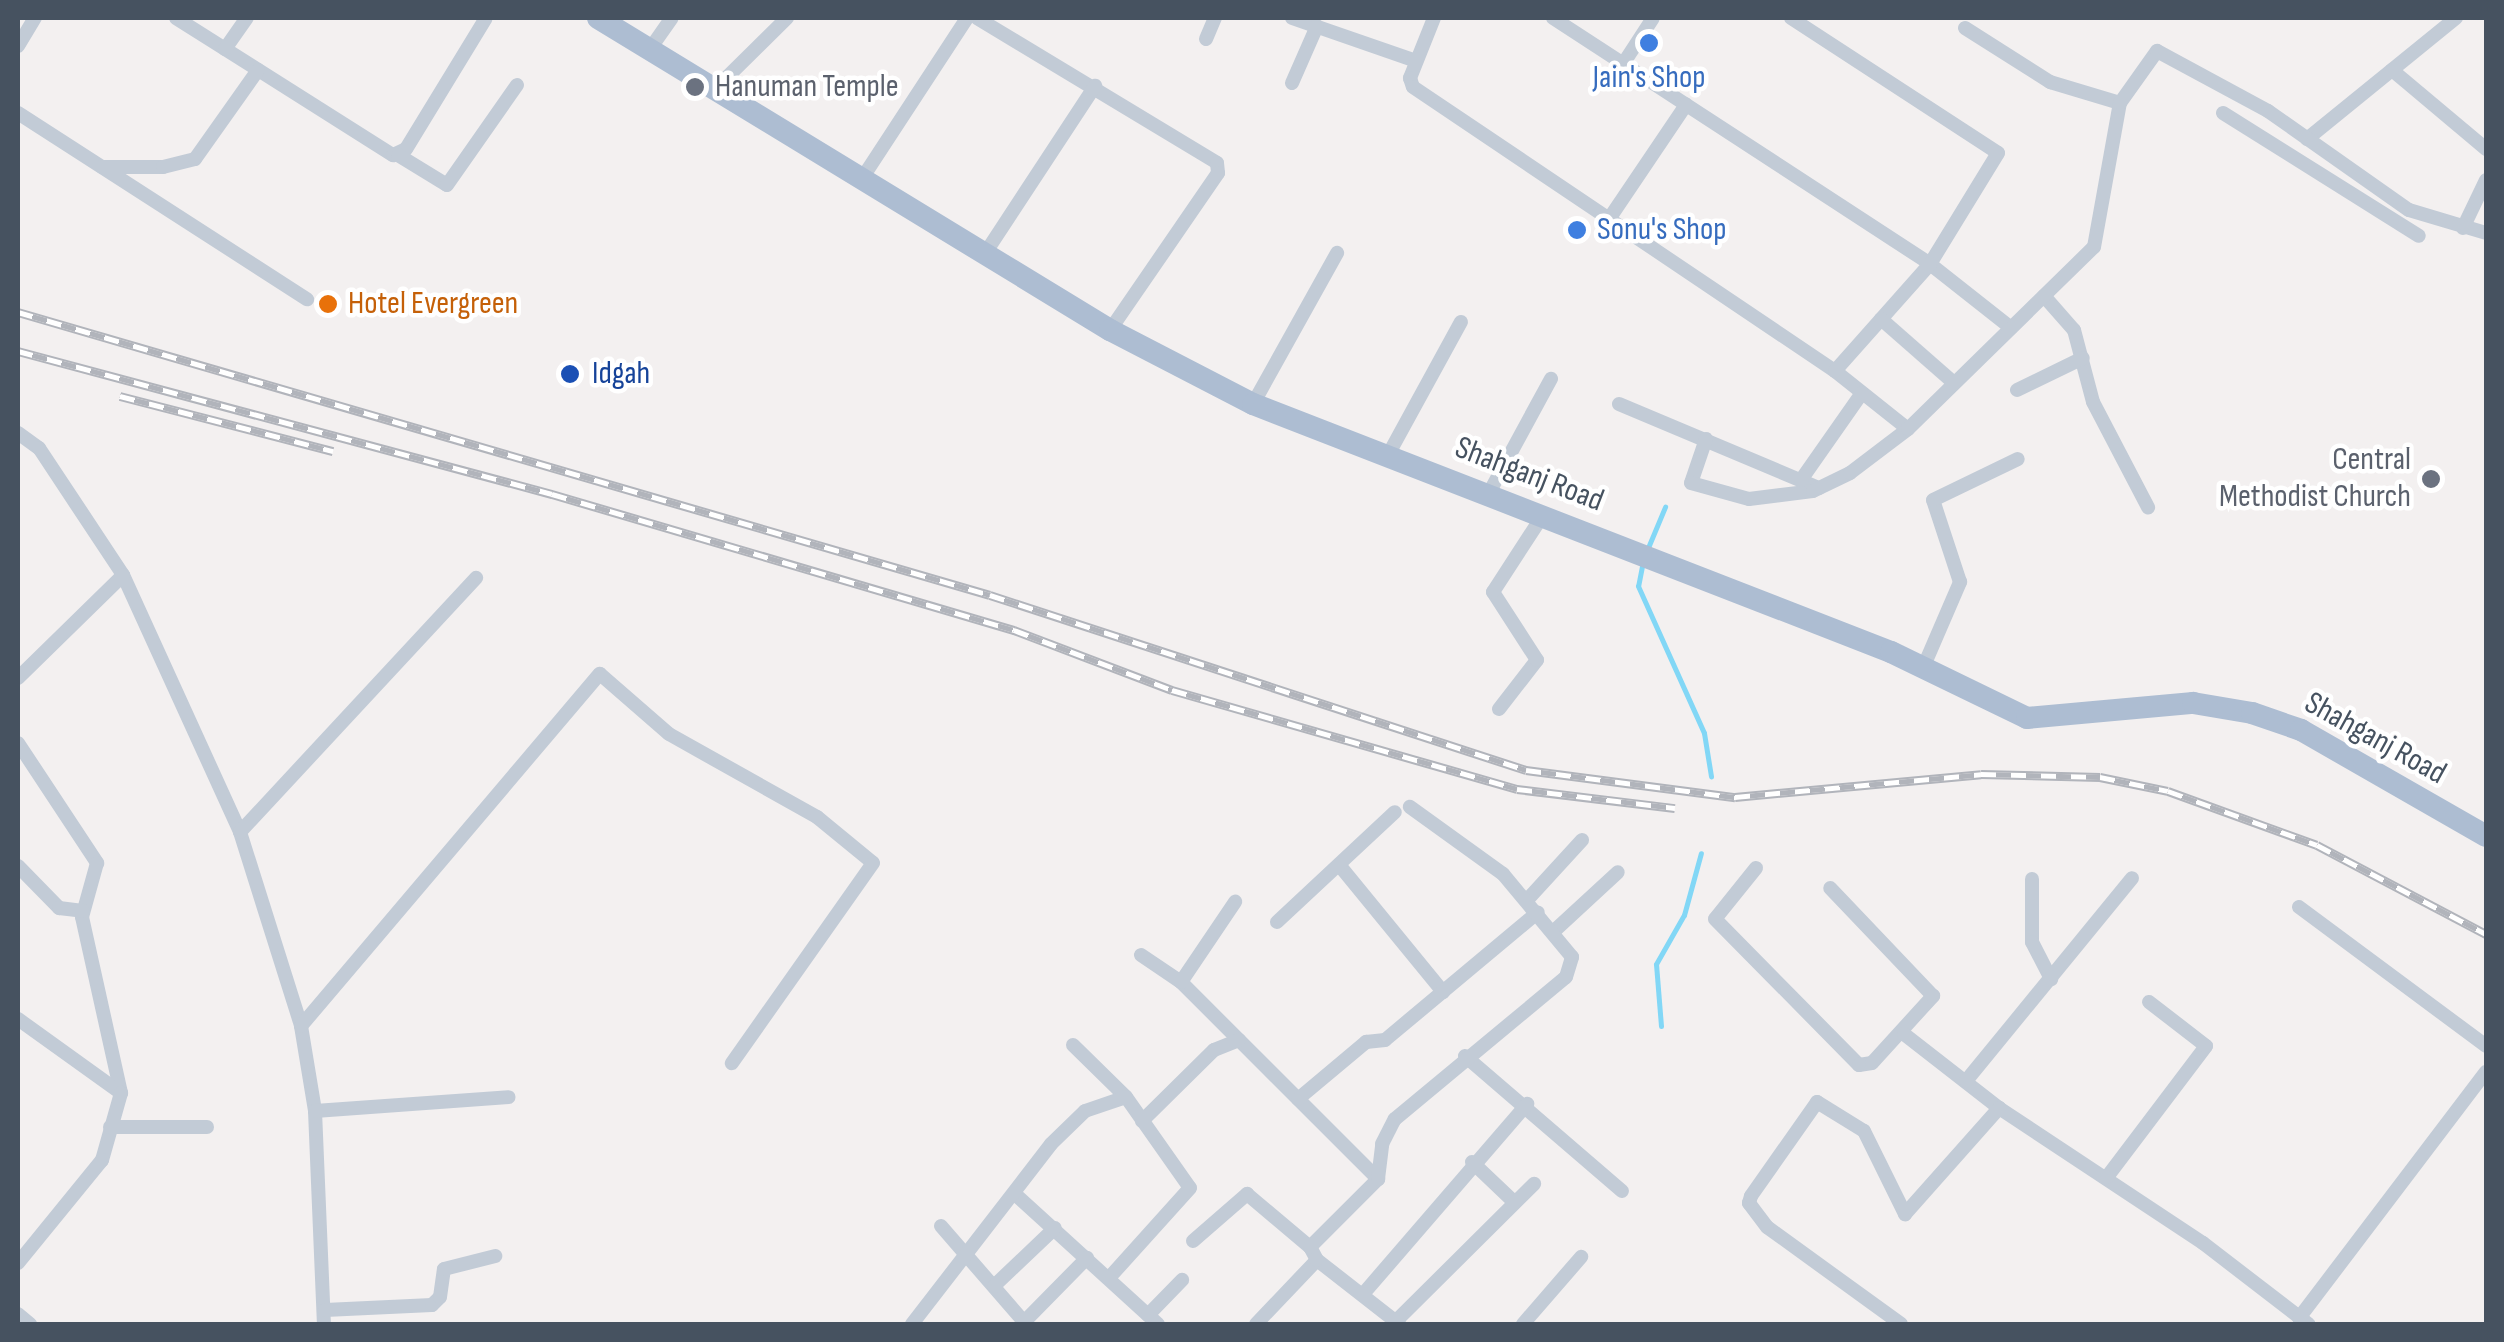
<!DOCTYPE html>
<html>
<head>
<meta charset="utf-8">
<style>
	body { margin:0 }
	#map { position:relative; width:2504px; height:1342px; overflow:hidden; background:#f3f0f0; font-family:"Sofia Sans Condensed",sans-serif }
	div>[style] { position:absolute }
	.stream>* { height:5px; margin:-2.5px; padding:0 2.5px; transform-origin:2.5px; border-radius:2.5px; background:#82d7f6 }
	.minor>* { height:14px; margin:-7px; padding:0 7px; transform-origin:7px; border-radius:7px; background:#c2cbd6 }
	.primary>* { height:22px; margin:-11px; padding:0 11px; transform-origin:11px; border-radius:11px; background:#adbdd2 }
	.rail>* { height:9px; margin-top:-4.5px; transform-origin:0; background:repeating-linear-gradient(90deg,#fff 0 15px,#b1b4bb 0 30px); box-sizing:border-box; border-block:2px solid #b1b4bb }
	.dots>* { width:28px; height:28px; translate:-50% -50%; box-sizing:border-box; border:5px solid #fff; border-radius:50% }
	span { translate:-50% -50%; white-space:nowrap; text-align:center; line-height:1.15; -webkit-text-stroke:9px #fff; paint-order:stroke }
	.shop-label { font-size:32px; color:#366cbe }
	.left { translate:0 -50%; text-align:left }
	.worship-label { font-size:32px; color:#5b616d }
	.right { translate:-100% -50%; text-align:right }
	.food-label { font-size:32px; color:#c56008 }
	.transit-label { font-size:32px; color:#164399 }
	.street-label { font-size:32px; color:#465260 }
	.frame { position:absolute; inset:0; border:20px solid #465260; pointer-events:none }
</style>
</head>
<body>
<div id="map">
	<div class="stream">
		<i style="left:1647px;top:550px;width:47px;rotate:-67.3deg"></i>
		<i style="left:1643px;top:561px;width:25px;rotate:101deg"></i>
		<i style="left:1638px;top:586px;width:161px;rotate:65.8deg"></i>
		<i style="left:1704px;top:733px;width:44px;rotate:80.8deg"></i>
		<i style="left:1661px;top:1026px;width:62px;rotate:-94.6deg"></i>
		<i style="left:1656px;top:964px;width:56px;rotate:-60.3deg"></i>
		<i style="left:1684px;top:915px;width:64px;rotate:-74.7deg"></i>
	</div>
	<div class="minor">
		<i style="left:176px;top:18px;width:257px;rotate:32.3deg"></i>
		<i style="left:393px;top:155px;width:14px;rotate:-25deg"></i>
		<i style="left:406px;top:149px;width:153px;rotate:-58.6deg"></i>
		<i style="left:977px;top:18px;width:280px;rotate:31.1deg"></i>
		<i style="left:1217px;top:163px;width:10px;rotate:84deg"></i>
		<i style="left:1218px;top:173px;width:191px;rotate:124.5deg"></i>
		<i style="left:1292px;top:18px;width:131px;rotate:19.1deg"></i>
		<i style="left:1434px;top:18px;width:65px;rotate:111.8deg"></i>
		<i style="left:1410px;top:78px;width:9px;rotate:72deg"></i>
		<i style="left:1413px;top:87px;width:509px;rotate:33.94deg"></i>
		<i style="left:1835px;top:371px;width:93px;rotate:38.5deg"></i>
		<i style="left:1553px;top:18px;width:450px;rotate:33.1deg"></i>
		<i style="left:1930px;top:264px;width:103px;rotate:38.3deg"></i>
		<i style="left:1791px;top:18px;width:247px;rotate:33.1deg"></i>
		<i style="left:1998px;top:153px;width:130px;rotate:121.5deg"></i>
		<i style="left:1930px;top:264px;width:143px;rotate:131.6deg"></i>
		<i style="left:1965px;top:28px;width:101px;rotate:32.4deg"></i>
		<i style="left:2050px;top:82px;width:73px;rotate:16.7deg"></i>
		<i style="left:1206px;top:39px;width:23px;rotate:-67deg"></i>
		<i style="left:18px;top:46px;width:33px;rotate:-59deg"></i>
		<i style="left:225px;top:49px;width:38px;rotate:-55deg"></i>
		<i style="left:650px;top:49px;width:38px;rotate:-55deg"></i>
		<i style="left:1625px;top:61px;width:51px;rotate:-56.9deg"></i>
		<i style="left:2392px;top:70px;width:123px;rotate:40deg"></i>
		<i style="left:1292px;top:83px;width:62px;rotate:-66.3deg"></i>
		<i style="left:715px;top:89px;width:101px;rotate:-44.6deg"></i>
		<i style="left:18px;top:113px;width:344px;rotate:32.8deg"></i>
		<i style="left:2223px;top:113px;width:231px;rotate:32.1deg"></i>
		<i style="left:2307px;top:139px;width:192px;rotate:-39.1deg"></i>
		<i style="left:398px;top:155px;width:57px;rotate:31.5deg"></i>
		<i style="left:447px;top:185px;width:122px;rotate:-55deg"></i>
		<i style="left:102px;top:167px;width:61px"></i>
		<i style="left:163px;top:167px;width:33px;rotate:-14deg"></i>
		<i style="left:195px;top:159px;width:109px;rotate:-54.7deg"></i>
		<i style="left:863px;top:177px;width:190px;rotate:-56.8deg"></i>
		<i style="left:1609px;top:219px;width:138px;rotate:-56deg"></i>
		<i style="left:2463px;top:228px;width:53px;rotate:-64.4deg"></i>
		<i style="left:986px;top:252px;width:199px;rotate:-56.7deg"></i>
		<i style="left:2044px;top:296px;width:45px;rotate:48.6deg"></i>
		<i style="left:2074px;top:330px;width:74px;rotate:75.2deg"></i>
		<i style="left:2093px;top:402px;width:119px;rotate:62.4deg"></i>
		<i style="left:1881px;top:319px;width:97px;rotate:41.2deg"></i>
		<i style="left:2017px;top:390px;width:73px;rotate:-25.9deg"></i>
		<i style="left:1253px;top:404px;width:173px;rotate:-60.9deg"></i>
		<i style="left:1619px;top:404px;width:217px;rotate:22.8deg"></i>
		<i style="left:18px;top:433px;width:26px;rotate:36deg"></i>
		<i style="left:39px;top:448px;width:152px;rotate:56.5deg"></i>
		<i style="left:123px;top:575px;width:282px;rotate:65.5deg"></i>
		<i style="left:240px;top:832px;width:203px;rotate:72.5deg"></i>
		<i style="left:301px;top:1026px;width:86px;rotate:80.6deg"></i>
		<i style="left:315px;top:1111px;width:213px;rotate:87.6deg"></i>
		<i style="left:1706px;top:439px;width:46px;rotate:108.8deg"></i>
		<i style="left:1691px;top:483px;width:60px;rotate:15.4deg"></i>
		<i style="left:1749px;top:499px;width:64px;rotate:-7.1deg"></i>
		<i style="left:1813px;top:491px;width:41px;rotate:-25.9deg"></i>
		<i style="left:1850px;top:473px;width:73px;rotate:-37.2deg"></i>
		<i style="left:1908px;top:429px;width:260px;rotate:-44.4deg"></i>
		<i style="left:2094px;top:247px;width:146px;rotate:-79.8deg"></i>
		<i style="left:2120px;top:103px;width:64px;rotate:-54.6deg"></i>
		<i style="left:2157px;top:51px;width:126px;rotate:28.4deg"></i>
		<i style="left:2268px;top:111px;width:172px;rotate:35.1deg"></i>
		<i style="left:2409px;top:210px;width:80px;rotate:16.6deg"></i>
		<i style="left:1387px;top:457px;width:154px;rotate:-61.3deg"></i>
		<i style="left:1801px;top:480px;width:106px;rotate:-55deg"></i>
		<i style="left:1489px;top:493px;width:130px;rotate:-61.5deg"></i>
		<i style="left:1923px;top:668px;width:94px;rotate:-66.7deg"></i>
		<i style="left:1960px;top:582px;width:86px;rotate:-108.2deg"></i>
		<i style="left:1933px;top:500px;width:94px;rotate:-25.8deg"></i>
		<i style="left:18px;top:678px;width:147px;rotate:-44.4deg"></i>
		<i style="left:1499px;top:709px;width:62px;rotate:-52.2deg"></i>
		<i style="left:1537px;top:660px;width:81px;rotate:-122.9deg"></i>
		<i style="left:1493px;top:592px;width:92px;rotate:-57deg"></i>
		<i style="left:18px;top:743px;width:144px;rotate:56.6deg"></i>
		<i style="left:97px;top:863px;width:56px;rotate:105.5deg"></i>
		<i style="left:82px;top:917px;width:180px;rotate:77.5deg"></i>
		<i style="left:240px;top:832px;width:347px;rotate:-47.1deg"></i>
		<i style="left:18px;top:866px;width:59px;rotate:45.7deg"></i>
		<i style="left:59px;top:908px;width:24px;rotate:7deg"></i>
		<i style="left:1340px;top:866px;width:163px;rotate:50.7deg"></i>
		<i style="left:1756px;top:868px;width:65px;rotate:128.8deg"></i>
		<i style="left:1715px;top:919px;width:205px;rotate:45.4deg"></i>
		<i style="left:1859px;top:1065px;width:13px;rotate:-9deg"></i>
		<i style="left:1872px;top:1063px;width:91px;rotate:-47.7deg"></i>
		<i style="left:1933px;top:996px;width:149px;rotate:-133.6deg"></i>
		<i style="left:2032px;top:879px;width:63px;rotate:90deg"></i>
		<i style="left:2032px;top:942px;width:42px;rotate:62.8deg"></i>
		<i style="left:1528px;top:899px;width:80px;rotate:-47.5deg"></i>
		<i style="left:2299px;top:907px;width:233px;rotate:36.6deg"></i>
		<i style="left:1277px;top:922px;width:161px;rotate:-43deg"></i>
		<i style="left:1553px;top:932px;width:88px;rotate:-42.7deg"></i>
		<i style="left:1141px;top:955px;width:48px;rotate:34deg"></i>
		<i style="left:1181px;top:982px;width:279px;rotate:45deg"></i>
		<i style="left:1181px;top:982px;width:97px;rotate:-56deg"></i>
		<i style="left:18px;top:1019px;width:127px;rotate:35.7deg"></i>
		<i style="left:121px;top:1093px;width:70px;rotate:105.8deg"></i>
		<i style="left:102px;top:1160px;width:133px;rotate:129.2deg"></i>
		<i style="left:301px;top:1026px;width:462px;rotate:-49.7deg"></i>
		<i style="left:600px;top:674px;width:91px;rotate:41deg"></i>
		<i style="left:669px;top:734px;width:170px;rotate:29.3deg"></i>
		<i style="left:817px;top:817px;width:72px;rotate:39.4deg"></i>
		<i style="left:873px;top:863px;width:245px;rotate:125.2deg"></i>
		<i style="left:1904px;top:1034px;width:120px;rotate:37.9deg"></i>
		<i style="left:1999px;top:1108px;width:245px;rotate:33.5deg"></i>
		<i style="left:2203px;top:1243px;width:133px;rotate:37.6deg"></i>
		<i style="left:1073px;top:1045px;width:74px;rotate:44.5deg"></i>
		<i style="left:1126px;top:1097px;width:111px;rotate:54.9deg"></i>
		<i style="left:1190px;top:1188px;width:121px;rotate:132deg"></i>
		<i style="left:1465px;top:1056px;width:207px;rotate:40.7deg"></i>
		<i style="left:1966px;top:1081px;width:262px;rotate:-50.7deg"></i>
		<i style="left:1298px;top:1099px;width:89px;rotate:-40deg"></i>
		<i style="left:1366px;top:1042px;width:19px;rotate:-6deg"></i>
		<i style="left:1385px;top:1040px;width:199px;rotate:-39.9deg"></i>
		<i style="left:315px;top:1111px;width:194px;rotate:-4.1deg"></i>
		<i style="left:1142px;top:1121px;width:101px;rotate:-44.6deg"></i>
		<i style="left:1214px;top:1050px;width:27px;rotate:-22deg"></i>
		<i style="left:110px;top:1127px;width:97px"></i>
		<i style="left:1472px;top:1162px;width:59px;rotate:43.6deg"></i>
		<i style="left:2107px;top:1177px;width:164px;rotate:-52.9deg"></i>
		<i style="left:2206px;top:1046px;width:72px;rotate:-142.3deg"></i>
		<i style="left:1016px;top:1195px;width:192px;rotate:42.3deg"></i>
		<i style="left:941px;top:1226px;width:130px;rotate:49.1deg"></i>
		<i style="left:1193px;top:1241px;width:72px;rotate:-41deg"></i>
		<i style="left:1247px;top:1194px;width:82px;rotate:40.1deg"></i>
		<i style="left:994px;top:1286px;width:84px;rotate:-43.6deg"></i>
		<i style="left:1364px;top:1293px;width:250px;rotate:-49.2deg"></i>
		<i style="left:325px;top:1310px;width:107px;rotate:-2.7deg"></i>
		<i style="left:432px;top:1305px;width:11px;rotate:-45deg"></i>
		<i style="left:440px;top:1297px;width:28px;rotate:-82deg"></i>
		<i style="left:444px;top:1269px;width:53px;rotate:-14.3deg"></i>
		<i style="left:18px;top:1314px;width:16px;rotate:40deg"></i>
		<i style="left:1148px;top:1315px;width:49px;rotate:-45.8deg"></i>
		<i style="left:2299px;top:1318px;width:309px;rotate:-52.8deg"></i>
		<i style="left:1024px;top:1322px;width:90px;rotate:-45.5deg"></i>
		<i style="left:912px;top:1324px;width:227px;rotate:-52.3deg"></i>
		<i style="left:1051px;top:1144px;width:47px;rotate:-44.1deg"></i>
		<i style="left:1085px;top:1111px;width:43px;rotate:-18.9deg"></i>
		<i style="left:1256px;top:1324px;width:88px;rotate:-46.4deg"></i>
		<i style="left:1393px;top:1324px;width:199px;rotate:-44.8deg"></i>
		<i style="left:1399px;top:1324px;width:104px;rotate:-142deg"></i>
		<i style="left:1317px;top:1260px;width:15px;rotate:-118deg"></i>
		<i style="left:1310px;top:1247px;width:96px;rotate:-45deg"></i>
		<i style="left:1378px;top:1179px;width:35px;rotate:-83deg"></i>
		<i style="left:1382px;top:1144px;width:28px;rotate:-63deg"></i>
		<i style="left:1395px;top:1119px;width:222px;rotate:-39.7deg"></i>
		<i style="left:1566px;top:977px;width:21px;rotate:-73deg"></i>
		<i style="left:1572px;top:957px;width:108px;rotate:-129.7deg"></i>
		<i style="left:1503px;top:874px;width:115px;rotate:-144.2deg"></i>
		<i style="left:1523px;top:1324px;width:89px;rotate:-49.1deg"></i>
		<i style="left:1901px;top:1324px;width:165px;rotate:-144.1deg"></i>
		<i style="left:1767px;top:1227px;width:30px;rotate:-127deg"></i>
		<i style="left:1749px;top:1203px;width:7px;rotate:-74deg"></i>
		<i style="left:1751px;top:1196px;width:115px;rotate:-54.9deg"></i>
		<i style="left:1817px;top:1102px;width:55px;rotate:31.7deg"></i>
		<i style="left:1864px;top:1131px;width:93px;rotate:63.7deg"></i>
		<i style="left:1905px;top:1214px;width:142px;rotate:-48.4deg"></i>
	</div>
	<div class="primary">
		<i style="left:598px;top:18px;width:600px;rotate:31.36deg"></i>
		<i style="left:1110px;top:330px;width:161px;rotate:27.4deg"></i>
		<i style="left:1253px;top:404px;width:685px;rotate:21.24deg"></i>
		<i style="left:1891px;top:652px;width:151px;rotate:25.9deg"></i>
		<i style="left:2027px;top:718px;width:167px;rotate:-5.2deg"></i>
		<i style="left:2193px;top:703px;width:60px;rotate:9.6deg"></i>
		<i style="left:2252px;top:713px;width:52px;rotate:19.1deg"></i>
		<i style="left:2301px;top:730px;width:213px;rotate:29.8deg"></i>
	</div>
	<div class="rail">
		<i style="left:18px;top:312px;width:1012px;rotate:16.23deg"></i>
		<i style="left:990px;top:595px;width:564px;rotate:18.08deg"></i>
		<i style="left:1526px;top:770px;width:211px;rotate:7.4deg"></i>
		<i style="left:1735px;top:797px;width:247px;rotate:-5.3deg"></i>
		<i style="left:1981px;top:774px;width:119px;rotate:1.4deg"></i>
		<i style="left:2100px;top:777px;width:69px;rotate:11.6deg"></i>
		<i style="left:2168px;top:791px;width:158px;rotate:19.9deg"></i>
		<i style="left:2317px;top:845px;width:191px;rotate:27.8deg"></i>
		<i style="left:18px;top:351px;width:553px;rotate:14.99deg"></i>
		<i style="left:552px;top:494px;width:482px;rotate:16.4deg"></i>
		<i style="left:1014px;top:630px;width:169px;rotate:20.8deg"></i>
		<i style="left:1172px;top:690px;width:359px;rotate:16deg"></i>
		<i style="left:1517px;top:789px;width:159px;rotate:6.9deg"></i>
		<i style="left:120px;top:396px;width:220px;rotate:14.5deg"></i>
	</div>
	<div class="dots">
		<i style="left:1649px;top:43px;background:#3f7fe0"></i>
		<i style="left:695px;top:87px;background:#6b7280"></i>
		<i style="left:1577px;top:230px;background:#3f7fe0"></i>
		<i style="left:328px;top:304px;background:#e8710a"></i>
		<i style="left:570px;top:374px;background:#1a4fb4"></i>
		<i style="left:2431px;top:479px;background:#6b7280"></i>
	</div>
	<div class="shop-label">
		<span style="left:1649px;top:78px">Jain's Shop</span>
		<span class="left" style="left:1597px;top:230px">Sonu's Shop</span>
	</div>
	<div class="worship-label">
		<span class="left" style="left:715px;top:87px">Hanuman Temple</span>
		<span class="right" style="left:2411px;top:479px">Central<br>Methodist Church</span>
	</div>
	<div class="food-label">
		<span class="left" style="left:348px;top:304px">Hotel Evergreen</span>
	</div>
	<div class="transit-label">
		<span class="left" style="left:592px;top:374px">Idgah</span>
	</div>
	<div class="street-label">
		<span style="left:1529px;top:475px;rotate:21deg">Shahganj Road</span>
		<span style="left:2375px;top:739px;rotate:29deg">Shahganj Road</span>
	</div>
	<div class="frame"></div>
</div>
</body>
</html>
